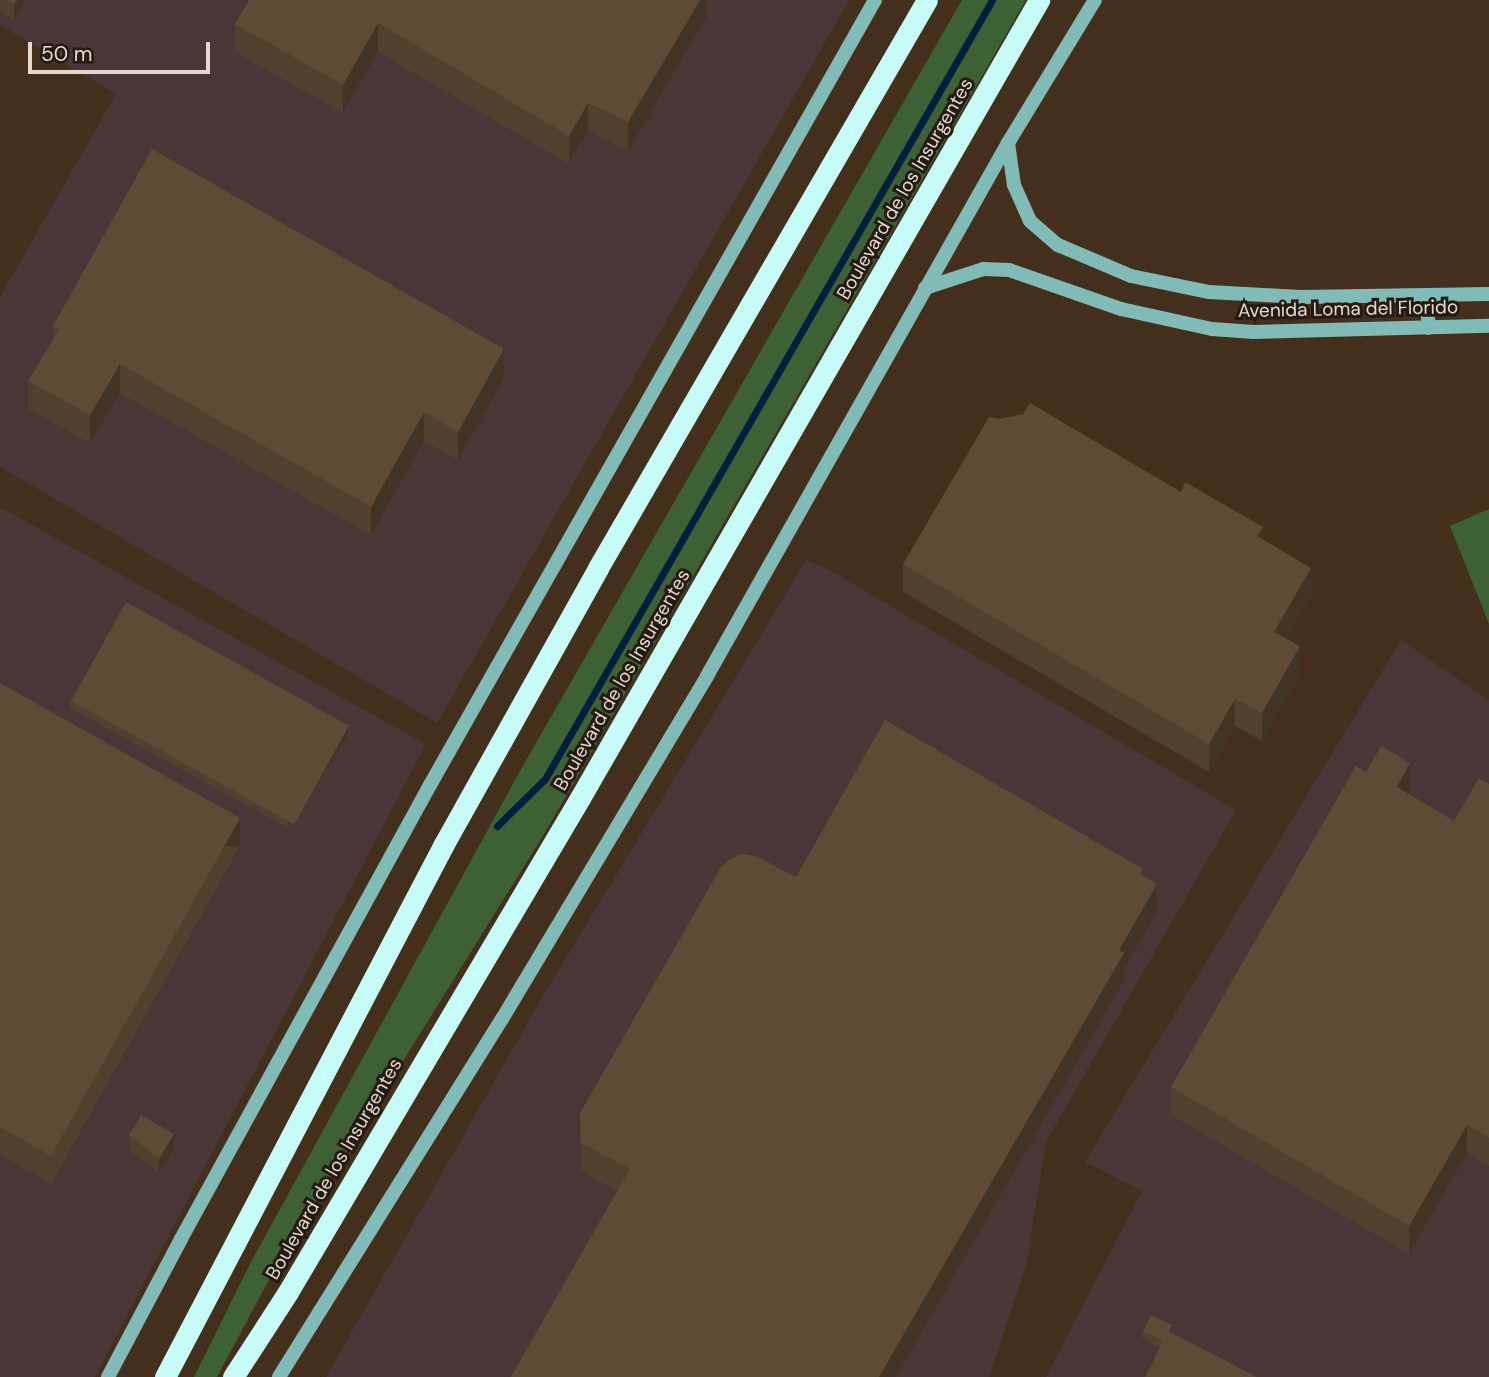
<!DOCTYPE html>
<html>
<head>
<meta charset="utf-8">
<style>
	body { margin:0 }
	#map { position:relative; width:1489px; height:1377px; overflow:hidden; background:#432f1b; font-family:"DM Sans",sans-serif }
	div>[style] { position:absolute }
	.industrial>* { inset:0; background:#4a3537 }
	.green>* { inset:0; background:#3d6135 }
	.stream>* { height:7px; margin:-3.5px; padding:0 3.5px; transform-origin:3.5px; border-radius:3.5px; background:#001e3d }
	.secondary>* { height:14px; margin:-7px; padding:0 7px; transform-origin:7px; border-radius:7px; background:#81bbb8 }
	.highway>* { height:21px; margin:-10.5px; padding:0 10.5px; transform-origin:10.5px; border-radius:10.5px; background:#c7fbf8 }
	.wall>* { inset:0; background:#52402e }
	.shaded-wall>* { inset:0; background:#423425; transform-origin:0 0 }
	.building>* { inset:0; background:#5f4a35; transform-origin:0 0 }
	span { translate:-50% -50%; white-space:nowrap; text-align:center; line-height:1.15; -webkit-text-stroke:6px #231a11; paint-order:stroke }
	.street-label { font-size:19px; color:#e5d8cc }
	.scale { position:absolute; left:28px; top:42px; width:182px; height:32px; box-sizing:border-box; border:4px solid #e5d8cc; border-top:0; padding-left:9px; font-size:21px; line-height:24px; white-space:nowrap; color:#e5d8cc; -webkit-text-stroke:5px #231a11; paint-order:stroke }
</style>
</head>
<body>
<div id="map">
	<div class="industrial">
		<i style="clip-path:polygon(0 0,849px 0,437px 723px,0 467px,0 297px,116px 94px,0 25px)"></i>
		<i style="clip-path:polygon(0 507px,426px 744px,95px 1377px,0 1377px)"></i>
		<i style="clip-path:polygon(806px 560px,828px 569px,1236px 810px,1046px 1142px,1027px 1262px,989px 1377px,326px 1377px,535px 1010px)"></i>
		<i style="clip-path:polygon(1401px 640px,1489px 700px,1489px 1377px,1046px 1377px,1142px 1191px,1085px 1162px)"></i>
	</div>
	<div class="green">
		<i style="clip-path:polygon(962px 0,1026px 0,543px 836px,280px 1259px,217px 1377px,194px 1377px,251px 1262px,520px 771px)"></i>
		<i style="clip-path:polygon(1489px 509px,1489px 624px,1450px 526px)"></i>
	</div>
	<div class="stream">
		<i style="left:497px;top:826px;width:67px;rotate:-44.4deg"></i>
		<i style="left:545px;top:779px;width:898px;rotate:-60.15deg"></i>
	</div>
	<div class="secondary">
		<i style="left:1008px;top:143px;width:42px;rotate:81.9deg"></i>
		<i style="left:1014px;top:185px;width:39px;rotate:66deg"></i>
		<i style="left:1030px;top:221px;width:37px;rotate:41deg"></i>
		<i style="left:1058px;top:245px;width:79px;rotate:23deg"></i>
		<i style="left:1131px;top:276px;width:80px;rotate:11.6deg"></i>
		<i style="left:1209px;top:292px;width:92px;rotate:3.1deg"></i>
		<i style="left:1301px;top:297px;width:188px;rotate:-0.9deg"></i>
		<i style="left:925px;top:288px;width:61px;rotate:-18.1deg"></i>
		<i style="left:983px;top:269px;width:26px;rotate:2deg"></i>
		<i style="left:1009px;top:270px;width:119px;rotate:19.2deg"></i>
		<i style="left:1121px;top:309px;width:93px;rotate:12.4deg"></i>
		<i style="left:1212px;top:329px;width:42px;rotate:4.1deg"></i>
		<i style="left:1254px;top:332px;width:235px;rotate:-1.5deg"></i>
		<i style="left:1426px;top:295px;width:33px;rotate:85deg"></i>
		<i style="left:108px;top:1377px;width:156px;rotate:-62.1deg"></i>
		<i style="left:181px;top:1239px;width:518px;rotate:-61.26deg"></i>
		<i style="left:430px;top:785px;width:902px;rotate:-60.45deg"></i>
		<i style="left:279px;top:1377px;width:422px;rotate:-58.1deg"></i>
		<i style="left:502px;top:1019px;width:400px;rotate:-59.1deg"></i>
		<i style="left:707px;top:676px;width:612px;rotate:-60.55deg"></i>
		<i style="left:1008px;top:143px;width:167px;rotate:-58.7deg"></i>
	</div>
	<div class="highway">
		<i style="left:165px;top:1377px;width:602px;rotate:-62.37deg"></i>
		<i style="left:444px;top:844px;width:316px;rotate:-60.8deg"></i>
		<i style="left:598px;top:568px;width:656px;rotate:-59.92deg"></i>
		<i style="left:233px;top:1377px;width:101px;rotate:-57.1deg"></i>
		<i style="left:288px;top:1292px;width:574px;rotate:-59.41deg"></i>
		<i style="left:580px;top:798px;width:921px;rotate:-60.09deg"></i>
	</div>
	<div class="wall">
		<i style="clip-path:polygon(0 0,26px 0,14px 20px,0 11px)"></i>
		<i style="clip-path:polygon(707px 0,707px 16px,628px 151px,588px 131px,569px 164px,378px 52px,343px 113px,235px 52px,235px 24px)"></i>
		<i style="clip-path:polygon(53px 326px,504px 378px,458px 460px,424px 441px,371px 535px,120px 393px,90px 443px,28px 409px,28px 381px,53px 340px)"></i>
		<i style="clip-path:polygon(1263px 540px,1311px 596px,1286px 639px,1300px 674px,1262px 741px,1235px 726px,1209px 772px,903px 592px,903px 564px)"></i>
		<i style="clip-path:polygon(0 683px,240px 846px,51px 1184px,0 1155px)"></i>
		<i style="clip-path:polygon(70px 700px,348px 735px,288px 828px,70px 708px)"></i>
		<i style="clip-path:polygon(1366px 772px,1410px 790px,1408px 794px,1454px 821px,1489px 784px,1489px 1166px,1467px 1153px,1409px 1254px,1171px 1115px,1171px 1087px)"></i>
		<i style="clip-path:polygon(1143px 875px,1157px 912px,1124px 969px,1124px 981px,896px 1377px,511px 1377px,617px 1191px,581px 1171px,580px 1113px,796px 877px)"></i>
		<i style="clip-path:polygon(129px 1135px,174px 1149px,159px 1173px,129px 1150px)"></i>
		<i style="clip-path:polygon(1172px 1325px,1160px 1348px,1142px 1338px,1142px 1331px)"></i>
	</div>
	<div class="shaded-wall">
		<i style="clip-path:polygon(17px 0,26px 0,14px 20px,14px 5px)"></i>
		<i style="clip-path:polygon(700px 0,707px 0,707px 16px,628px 151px,628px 122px)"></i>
		<i style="clip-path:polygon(378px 23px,378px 52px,343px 113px,343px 85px)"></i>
		<i style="clip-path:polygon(588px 103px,588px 131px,569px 164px,569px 136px)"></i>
		<i style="clip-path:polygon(504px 349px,504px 378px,458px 460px,458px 432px)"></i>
		<i style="clip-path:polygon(120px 364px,120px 393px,90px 443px,90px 415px)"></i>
		<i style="clip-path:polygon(424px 412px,424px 441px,371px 535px,371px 507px)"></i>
		<i style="clip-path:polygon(1263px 527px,1263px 555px,1257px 536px)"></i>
		<i style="clip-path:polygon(1311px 568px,1311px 596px,1274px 660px,1274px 632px)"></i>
		<i style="clip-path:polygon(1300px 646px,1300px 674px,1262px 741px,1262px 713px)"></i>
		<i style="clip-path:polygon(1235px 699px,1235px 726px,1209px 772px,1209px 744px)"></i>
		<i style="clip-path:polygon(348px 727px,348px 735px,288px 828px,288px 821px)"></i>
		<i style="clip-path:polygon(1410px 763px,1410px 790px,1397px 815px,1397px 787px)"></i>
		<i style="left:240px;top:818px;width:28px;height:387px;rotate:90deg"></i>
		<i style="clip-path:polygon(1157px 884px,1157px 912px,1124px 969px,1124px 981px,896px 1377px,879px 1377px,1119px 950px)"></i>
		<i style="clip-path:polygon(1467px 1125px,1467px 1153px,1409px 1254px,1409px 1226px)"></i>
		<i style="clip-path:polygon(174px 1134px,174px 1149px,159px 1173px,159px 1159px)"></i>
	</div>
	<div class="building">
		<i style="clip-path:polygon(6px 0,17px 0,14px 5px)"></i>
		<i style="clip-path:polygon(249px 0,700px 0,628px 122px,588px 103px,569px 136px,378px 23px,343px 85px,235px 24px)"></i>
		<i style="clip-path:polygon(152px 149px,504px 349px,458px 432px,424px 412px,371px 507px,120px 364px,90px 415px,28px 381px,59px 330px,53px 326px)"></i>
		<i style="clip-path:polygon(1030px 403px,1181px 492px,1185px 482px,1263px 527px,1257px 536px,1311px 568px,1274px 632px,1300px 646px,1262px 713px,1235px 699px,1209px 744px,903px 564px,989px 417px,1000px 419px,1023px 414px)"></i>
		<i style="left:126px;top:602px;width:255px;height:113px;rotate:29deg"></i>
		<i style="clip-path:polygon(0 683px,240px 818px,51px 1156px,0 1127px)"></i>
		<i style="clip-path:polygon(885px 720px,1143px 869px,1140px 874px,1157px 884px,1119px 950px,1124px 953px,879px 1377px,511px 1377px,630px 1169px,581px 1143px,580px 1113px,721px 867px,730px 859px,743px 854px,756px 856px,796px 877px)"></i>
		<i style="clip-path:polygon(1381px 746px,1410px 763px,1397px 787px,1454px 821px,1479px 778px,1489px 784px,1489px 1138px,1467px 1125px,1409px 1226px,1171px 1087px,1356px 766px,1366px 772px)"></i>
		<i style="clip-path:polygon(141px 1115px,174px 1134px,159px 1159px,129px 1135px)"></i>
		<i style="left:1151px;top:1315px;width:23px;height:18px;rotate:25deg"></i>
		<i style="clip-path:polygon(1168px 1331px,1257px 1377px,1145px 1377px)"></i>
	</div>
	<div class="street-label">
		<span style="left:905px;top:189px;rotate:-60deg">Boulevard de los Insurgentes</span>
		<span style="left:1348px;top:309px;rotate:-1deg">Avenida Loma del Florido</span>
		<span style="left:622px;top:680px;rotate:-60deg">Boulevard de los Insurgentes</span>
		<span style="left:334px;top:1169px;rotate:-60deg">Boulevard de los Insurgentes</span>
	</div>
	<div class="scale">50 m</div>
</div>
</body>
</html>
